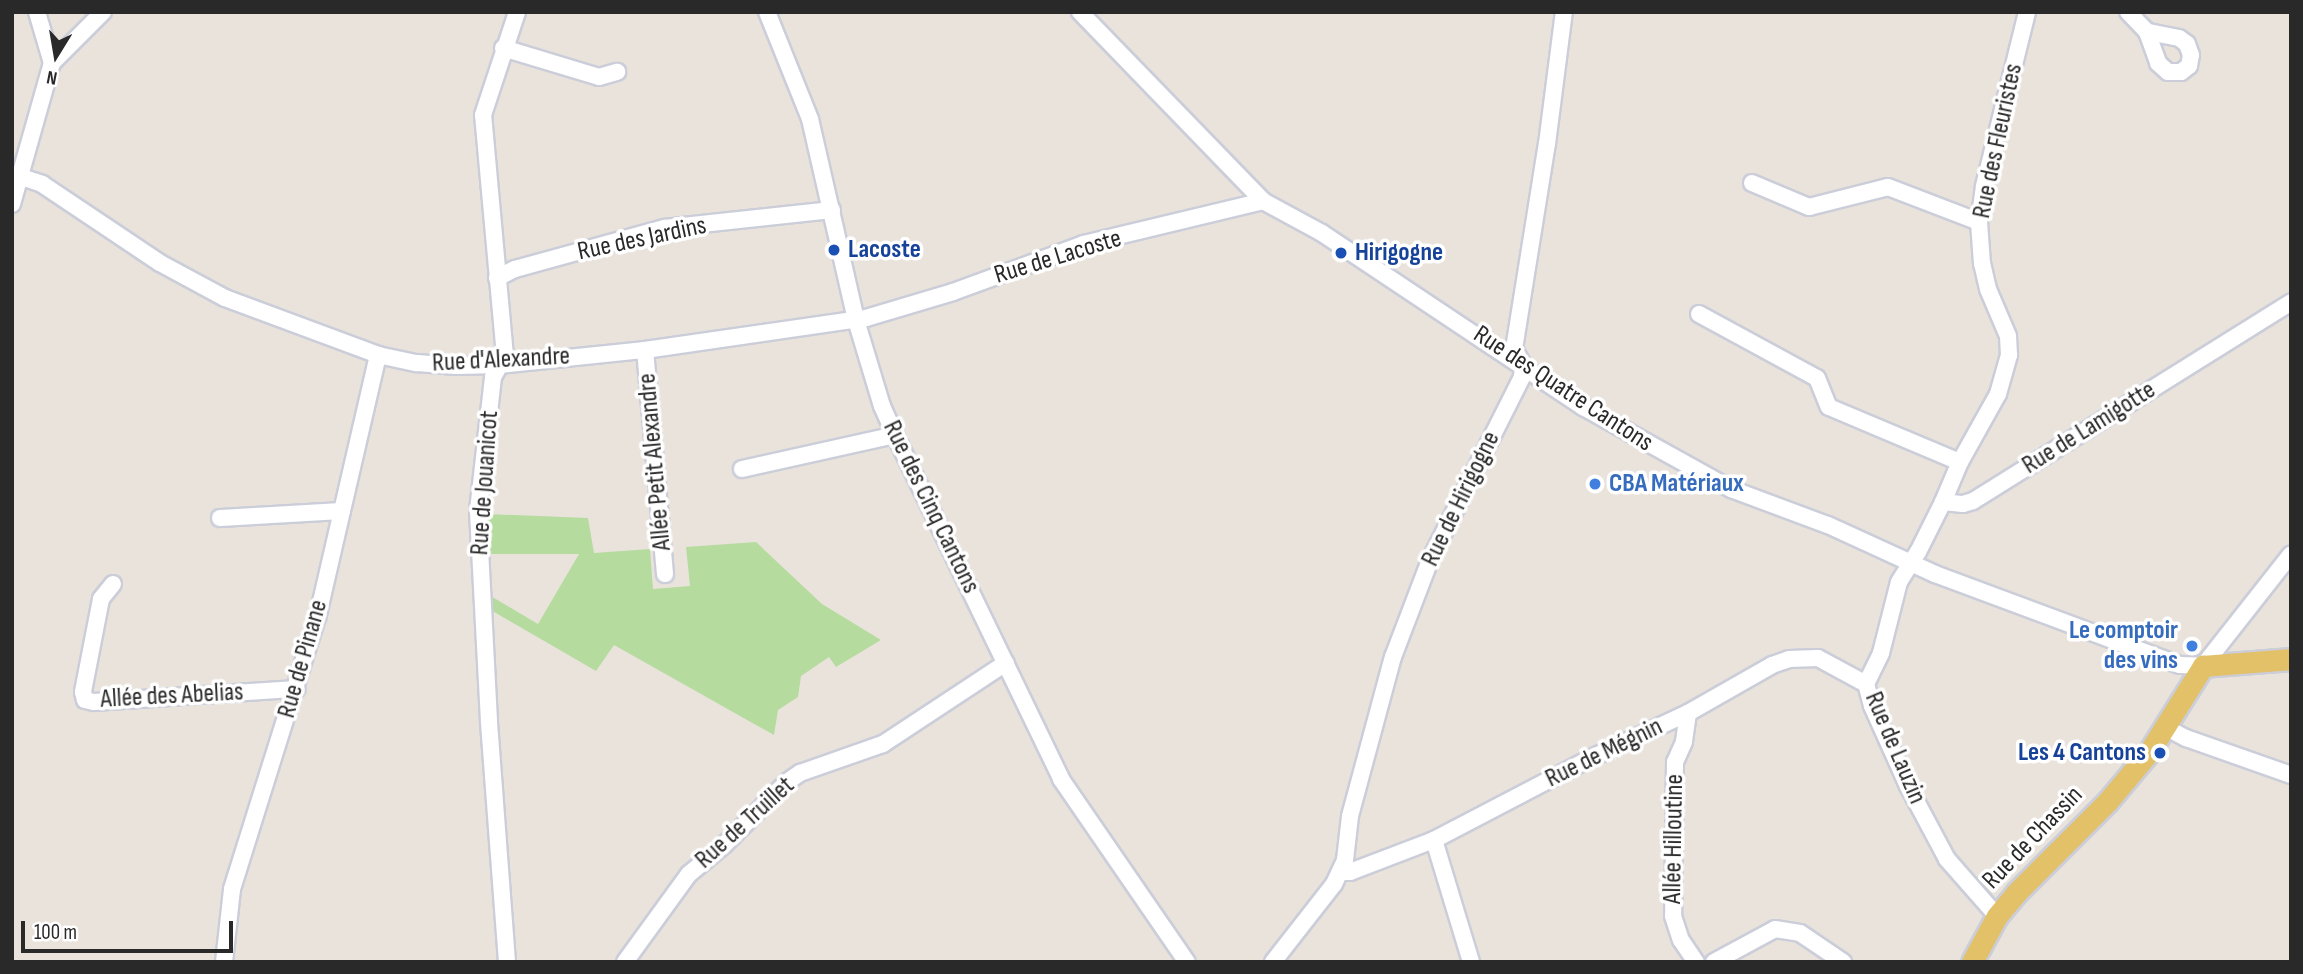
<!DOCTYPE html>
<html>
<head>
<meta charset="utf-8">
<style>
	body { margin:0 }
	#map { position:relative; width:2303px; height:974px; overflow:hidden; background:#eae3dc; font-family:"Sofia Sans Condensed",sans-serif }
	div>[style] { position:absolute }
	.green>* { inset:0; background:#b5db9e }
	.roads { filter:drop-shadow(2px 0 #cbced9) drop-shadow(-2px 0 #cbced9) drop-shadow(0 2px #cbced9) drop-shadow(0 -2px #cbced9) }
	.minor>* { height:16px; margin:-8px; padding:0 8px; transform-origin:8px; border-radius:8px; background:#fff }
	.major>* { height:21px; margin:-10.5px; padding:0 10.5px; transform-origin:10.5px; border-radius:10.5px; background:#e2c169 }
	.dots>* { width:19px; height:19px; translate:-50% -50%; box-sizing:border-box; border:4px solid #fff; border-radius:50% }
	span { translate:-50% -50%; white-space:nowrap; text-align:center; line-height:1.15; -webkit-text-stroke:7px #fff; paint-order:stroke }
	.street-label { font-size:26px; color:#292929 }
	.transit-label { font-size:26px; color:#164399; font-weight:700 }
	.left { translate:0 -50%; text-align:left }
	.right { translate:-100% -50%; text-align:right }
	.shop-label { font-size:26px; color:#366cbe; font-weight:700 }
	.frame { position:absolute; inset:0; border:14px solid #292929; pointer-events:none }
	.north { position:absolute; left:21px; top:21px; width:70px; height:70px; -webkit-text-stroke:5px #fff; paint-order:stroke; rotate:191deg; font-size:19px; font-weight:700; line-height:28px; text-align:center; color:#292929 }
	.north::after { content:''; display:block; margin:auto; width:24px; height:32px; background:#292929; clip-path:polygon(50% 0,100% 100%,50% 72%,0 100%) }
	.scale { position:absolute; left:21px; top:921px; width:212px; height:32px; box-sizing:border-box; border:4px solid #292929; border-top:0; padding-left:9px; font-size:21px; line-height:24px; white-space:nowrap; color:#292929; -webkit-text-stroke:5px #fff; paint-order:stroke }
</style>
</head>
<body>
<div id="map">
	<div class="green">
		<i style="clip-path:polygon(487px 514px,588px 518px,594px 553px,650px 549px,653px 589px,690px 586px,686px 547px,756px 542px,822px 604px,881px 640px,836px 667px,829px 657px,801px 676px,798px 697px,778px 710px,774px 735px,614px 645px,596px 671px,489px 609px,489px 595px,538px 624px,579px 554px,488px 554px)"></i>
	</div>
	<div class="roads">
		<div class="minor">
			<i style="left:767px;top:12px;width:115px;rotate:68.1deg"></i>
			<i style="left:810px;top:119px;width:206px;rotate:77.1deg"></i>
			<i style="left:856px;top:320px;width:90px;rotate:73.2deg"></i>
			<i style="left:882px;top:406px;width:32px;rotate:66deg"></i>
			<i style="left:895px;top:435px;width:382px;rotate:64.2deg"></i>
			<i style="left:1061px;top:779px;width:222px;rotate:55.5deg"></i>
			<i style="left:1080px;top:12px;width:263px;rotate:45.9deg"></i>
			<i style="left:1263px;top:201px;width:67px;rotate:28.5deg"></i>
			<i style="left:1322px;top:233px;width:314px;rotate:33.7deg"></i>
			<i style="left:1583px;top:407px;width:169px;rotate:29deg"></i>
			<i style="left:1731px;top:489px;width:103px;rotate:20.4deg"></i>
			<i style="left:1828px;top:525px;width:118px;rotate:24.6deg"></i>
			<i style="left:1935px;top:574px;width:261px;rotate:20.4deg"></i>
			<i style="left:2180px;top:665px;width:23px;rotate:2deg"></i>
			<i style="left:2203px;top:666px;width:142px;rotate:-51.8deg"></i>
			<i style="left:2128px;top:12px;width:28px;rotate:46deg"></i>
			<i style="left:2147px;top:32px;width:33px;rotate:70deg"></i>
			<i style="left:2158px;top:63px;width:13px;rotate:42deg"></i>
			<i style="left:2168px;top:72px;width:13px"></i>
			<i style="left:2181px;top:72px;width:10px;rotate:-37deg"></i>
			<i style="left:2189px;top:66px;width:11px;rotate:-80deg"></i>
			<i style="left:2191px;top:55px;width:12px;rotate:-110deg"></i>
			<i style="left:2187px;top:44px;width:10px;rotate:-143deg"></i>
			<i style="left:2179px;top:38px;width:33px;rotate:-169deg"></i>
			<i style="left:503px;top:48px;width:100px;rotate:16.8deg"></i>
			<i style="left:599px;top:77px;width:19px;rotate:-16deg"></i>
			<i style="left:52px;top:63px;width:72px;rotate:-45deg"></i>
			<i style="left:12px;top:174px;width:32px;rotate:18deg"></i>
			<i style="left:42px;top:184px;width:142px;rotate:33.8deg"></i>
			<i style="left:160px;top:263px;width:74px;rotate:28.3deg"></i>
			<i style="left:225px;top:298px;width:163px;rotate:20.4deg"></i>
			<i style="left:378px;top:355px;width:40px;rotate:12deg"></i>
			<i style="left:417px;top:363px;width:40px;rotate:4.3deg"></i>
			<i style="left:457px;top:366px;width:42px;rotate:-1.4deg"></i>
			<i style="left:499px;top:365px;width:147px;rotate:-5.9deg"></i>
			<i style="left:645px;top:350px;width:223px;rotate:-8.2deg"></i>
			<i style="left:866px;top:318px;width:91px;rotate:-16.6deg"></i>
			<i style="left:953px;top:292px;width:140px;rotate:-20.1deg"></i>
			<i style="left:1084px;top:244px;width:184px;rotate:-13.5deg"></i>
			<i style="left:1752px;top:183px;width:62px;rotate:22.8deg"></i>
			<i style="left:1809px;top:207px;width:81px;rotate:-14.2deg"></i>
			<i style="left:1888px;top:187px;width:97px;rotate:21deg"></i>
			<i style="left:12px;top:204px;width:147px;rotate:-74.2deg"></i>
			<i style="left:52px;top:63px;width:53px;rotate:-106.4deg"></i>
			<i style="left:497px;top:278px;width:20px;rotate:-27deg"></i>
			<i style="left:515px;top:269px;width:155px;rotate:-15.4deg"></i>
			<i style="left:664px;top:228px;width:169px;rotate:-6.1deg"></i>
			<i style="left:1699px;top:314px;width:134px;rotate:28.5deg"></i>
			<i style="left:1817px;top:378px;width:31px;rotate:68deg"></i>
			<i style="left:1829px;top:407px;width:142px;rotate:22.8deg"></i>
			<i style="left:645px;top:350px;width:225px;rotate:84.9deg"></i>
			<i style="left:742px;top:469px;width:157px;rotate:-12.5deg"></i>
			<i style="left:1943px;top:502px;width:43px;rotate:-67deg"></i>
			<i style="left:1960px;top:462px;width:78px;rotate:-60.8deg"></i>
			<i style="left:1998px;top:394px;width:41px;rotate:-74.2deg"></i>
			<i style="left:2009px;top:355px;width:19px;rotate:-93deg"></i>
			<i style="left:2008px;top:336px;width:51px;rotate:-113.1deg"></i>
			<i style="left:1988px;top:289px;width:26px;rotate:-103deg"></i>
			<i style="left:1982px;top:264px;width:42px;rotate:-94.1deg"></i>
			<i style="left:1979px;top:222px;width:36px;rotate:-82deg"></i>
			<i style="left:1984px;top:186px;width:179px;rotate:-76.1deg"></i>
			<i style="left:220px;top:518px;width:122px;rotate:-3.3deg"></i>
			<i style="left:113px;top:584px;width:19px;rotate:129deg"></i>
			<i style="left:101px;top:599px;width:95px;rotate:101deg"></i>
			<i style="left:83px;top:692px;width:8px;rotate:76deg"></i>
			<i style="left:85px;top:700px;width:9px;rotate:13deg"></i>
			<i style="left:94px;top:702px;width:203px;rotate:-3.7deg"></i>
			<i style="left:1688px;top:713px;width:29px;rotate:98deg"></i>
			<i style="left:1684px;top:742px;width:22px;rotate:114deg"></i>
			<i style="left:1675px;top:762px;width:154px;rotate:90.7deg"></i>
			<i style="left:1673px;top:916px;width:25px;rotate:72deg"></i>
			<i style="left:1681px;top:940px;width:27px;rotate:56deg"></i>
			<i style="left:2165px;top:727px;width:24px;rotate:28deg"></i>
			<i style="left:2186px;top:738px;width:111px;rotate:19.4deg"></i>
			<i style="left:1434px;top:840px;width:127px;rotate:73.1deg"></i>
			<i style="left:1340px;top:872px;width:10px"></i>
			<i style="left:1350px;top:872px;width:90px;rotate:-20.9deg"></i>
			<i style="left:1434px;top:840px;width:175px;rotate:-27.6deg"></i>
			<i style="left:1589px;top:759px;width:109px;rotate:-24.9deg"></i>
			<i style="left:1688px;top:713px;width:97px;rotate:-29.7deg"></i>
			<i style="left:1772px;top:665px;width:18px;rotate:-19deg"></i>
			<i style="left:1789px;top:659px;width:29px;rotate:-2deg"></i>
			<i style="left:1818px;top:658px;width:55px;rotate:28.4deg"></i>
			<i style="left:1997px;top:916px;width:76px;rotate:-131.3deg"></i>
			<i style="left:1947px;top:859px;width:83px;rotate:-118.1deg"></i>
			<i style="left:1908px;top:786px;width:88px;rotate:-114.2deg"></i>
			<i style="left:1872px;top:706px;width:23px;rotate:-105deg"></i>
			<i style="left:1866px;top:684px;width:34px;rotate:-64deg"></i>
			<i style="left:1881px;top:653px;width:73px;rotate:-75.8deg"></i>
			<i style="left:1899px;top:582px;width:36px;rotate:-58deg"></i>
			<i style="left:1918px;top:552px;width:56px;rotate:-63.4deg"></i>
			<i style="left:1943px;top:502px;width:20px;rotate:6deg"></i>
			<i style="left:1963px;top:504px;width:10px;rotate:-17deg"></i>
			<i style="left:1973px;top:501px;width:375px;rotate:-32deg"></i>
			<i style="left:224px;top:962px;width:73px;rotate:-83.7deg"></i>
			<i style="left:232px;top:889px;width:287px;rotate:-72.6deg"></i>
			<i style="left:318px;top:615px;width:267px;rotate:-77deg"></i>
			<i style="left:507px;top:962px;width:242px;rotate:-94.3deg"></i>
			<i style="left:489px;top:721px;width:210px;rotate:-93deg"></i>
			<i style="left:478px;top:511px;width:135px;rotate:-83.6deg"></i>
			<i style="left:493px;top:377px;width:24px;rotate:-60deg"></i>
			<i style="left:505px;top:356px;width:242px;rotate:-95.2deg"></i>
			<i style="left:483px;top:115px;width:108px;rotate:-71.7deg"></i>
			<i style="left:625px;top:962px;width:109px;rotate:-54deg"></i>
			<i style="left:689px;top:874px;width:45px;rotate:-39.6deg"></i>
			<i style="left:724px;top:845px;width:89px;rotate:-45deg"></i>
			<i style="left:787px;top:782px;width:16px;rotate:-35deg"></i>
			<i style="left:800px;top:773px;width:88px;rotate:-19.3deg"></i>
			<i style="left:883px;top:744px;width:147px;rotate:-33.4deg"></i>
			<i style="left:1273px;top:962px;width:99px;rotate:-52deg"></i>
			<i style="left:1334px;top:884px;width:26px;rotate:-65deg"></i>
			<i style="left:1345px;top:860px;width:44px;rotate:-83.5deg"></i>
			<i style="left:1350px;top:816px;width:165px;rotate:-74.9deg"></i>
			<i style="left:1393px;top:657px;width:104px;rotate:-69.1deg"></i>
			<i style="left:1430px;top:560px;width:205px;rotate:-63.3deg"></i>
			<i style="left:1522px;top:377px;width:12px;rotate:-85deg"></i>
			<i style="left:1523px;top:365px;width:18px;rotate:-119deg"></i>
			<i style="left:1514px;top:349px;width:208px;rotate:-80.9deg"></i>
			<i style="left:1547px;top:144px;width:133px;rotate:-82.7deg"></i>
			<i style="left:1714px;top:962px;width:69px;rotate:-28.4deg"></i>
			<i style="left:1775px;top:929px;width:25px;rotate:9deg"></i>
			<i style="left:1800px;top:933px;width:52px;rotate:34deg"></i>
		</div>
		<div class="major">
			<i style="left:1972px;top:962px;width:52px;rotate:-61.5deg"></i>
			<i style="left:1997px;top:916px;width:30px;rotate:-50deg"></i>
			<i style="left:2016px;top:893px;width:130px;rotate:-45deg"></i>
			<i style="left:2108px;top:801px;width:64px;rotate:-50.1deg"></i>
			<i style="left:2149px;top:752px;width:102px;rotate:-57.9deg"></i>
			<i style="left:2203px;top:666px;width:88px;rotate:-4.5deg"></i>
		</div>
	</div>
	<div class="dots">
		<i style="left:834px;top:250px;background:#1a4fb4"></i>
		<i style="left:1341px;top:253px;background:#1a4fb4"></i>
		<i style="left:1595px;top:484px;background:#3f7fe0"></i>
		<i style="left:2192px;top:646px;background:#3f7fe0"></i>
		<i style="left:2160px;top:753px;background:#1a4fb4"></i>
	</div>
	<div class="street-label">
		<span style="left:1998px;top:141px;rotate:-78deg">Rue des Fleuristes</span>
		<span style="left:642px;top:239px;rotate:-12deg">Rue des Jardins</span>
		<span style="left:1058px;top:257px;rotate:-17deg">Rue de Lacoste</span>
		<span style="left:501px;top:360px;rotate:-3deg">Rue d'Alexandre</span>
		<span style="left:1563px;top:389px;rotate:33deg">Rue des Quatre Cantons</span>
		<span style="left:2089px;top:428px;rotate:-32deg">Rue de Lamigotte</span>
		<span style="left:655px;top:462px;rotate:-95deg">Allée Petit Alexandre</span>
		<span style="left:485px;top:483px;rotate:-86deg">Rue de Jouanicot</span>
		<span style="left:1461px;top:499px;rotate:-64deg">Rue de Hirigogne</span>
		<span style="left:931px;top:507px;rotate:64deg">Rue des Cinq Cantons</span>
		<span style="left:303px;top:659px;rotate:-74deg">Rue de Pinane</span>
		<span style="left:172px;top:696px;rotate:-3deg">Allée des Abelias</span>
		<span style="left:1895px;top:748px;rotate:67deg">Rue de Lauzin</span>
		<span style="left:1604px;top:753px;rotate:-26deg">Rue de Mégnin</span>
		<span style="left:745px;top:823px;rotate:-42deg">Rue de Truillet</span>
		<span style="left:2033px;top:838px;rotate:-46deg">Rue de Chassin</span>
		<span style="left:1674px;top:839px;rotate:-89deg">Allée Hilloutine</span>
	</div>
	<div class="transit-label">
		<span class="left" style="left:848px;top:250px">Lacoste</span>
		<span class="left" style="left:1355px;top:253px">Hirigogne</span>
		<span class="right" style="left:2146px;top:753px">Les 4 Cantons</span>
	</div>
	<div class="shop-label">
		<span class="left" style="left:1609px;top:484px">CBA Matériaux</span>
		<span class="right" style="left:2178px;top:646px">Le comptoir<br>des vins</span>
	</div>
	<div class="frame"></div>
	<div class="north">N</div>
	<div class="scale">100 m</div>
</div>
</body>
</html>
